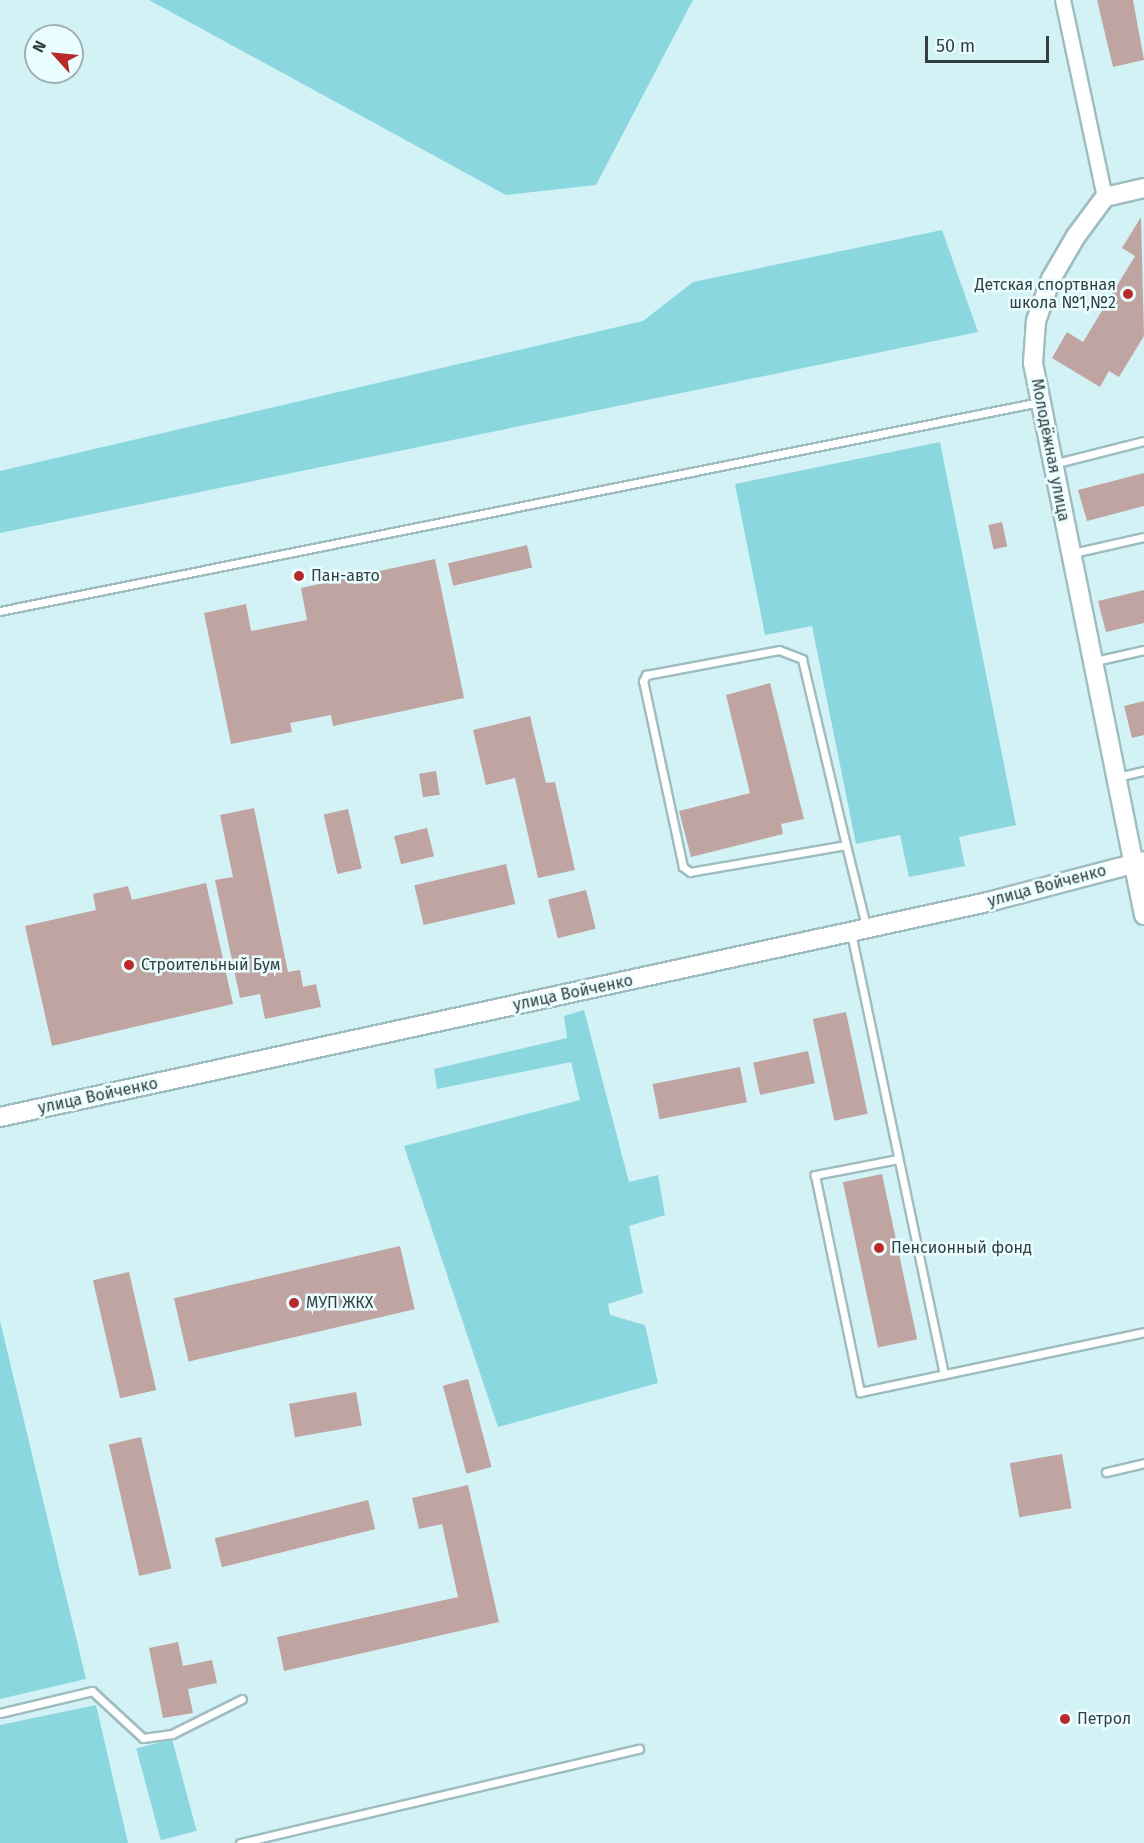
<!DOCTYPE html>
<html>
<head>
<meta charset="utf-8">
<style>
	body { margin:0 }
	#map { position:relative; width:1144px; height:1843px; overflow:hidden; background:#d3f2f6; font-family:"Fira Sans",sans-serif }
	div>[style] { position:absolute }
	.green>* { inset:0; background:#8bd7df; transform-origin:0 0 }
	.building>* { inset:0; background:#c0a4a1; transform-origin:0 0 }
	.roads { filter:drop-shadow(2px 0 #9fbdc0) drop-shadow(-2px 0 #9fbdc0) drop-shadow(0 2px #9fbdc0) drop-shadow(0 -2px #9fbdc0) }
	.lane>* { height:7px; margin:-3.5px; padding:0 3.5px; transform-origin:3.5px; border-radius:3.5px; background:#fff }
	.street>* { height:14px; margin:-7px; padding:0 7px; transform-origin:7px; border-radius:7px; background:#fff }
	.secondary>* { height:18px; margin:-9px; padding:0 9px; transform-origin:9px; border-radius:9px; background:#fff }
	.dots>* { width:16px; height:16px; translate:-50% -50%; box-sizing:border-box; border:3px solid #eafdff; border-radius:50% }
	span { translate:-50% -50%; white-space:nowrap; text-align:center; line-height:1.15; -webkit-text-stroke:5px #eafdff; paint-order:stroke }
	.poi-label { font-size:16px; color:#333f41 }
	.right { translate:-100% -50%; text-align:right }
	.left { translate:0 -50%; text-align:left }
	.street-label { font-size:16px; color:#333f41 }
	.north { position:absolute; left:24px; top:24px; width:60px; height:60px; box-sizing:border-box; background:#eafdff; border:2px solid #a1b1b3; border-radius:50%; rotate:297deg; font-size:16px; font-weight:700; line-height:24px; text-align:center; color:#333f41 }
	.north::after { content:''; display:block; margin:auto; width:21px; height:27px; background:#b9292a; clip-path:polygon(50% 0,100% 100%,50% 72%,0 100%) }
	.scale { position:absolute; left:925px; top:36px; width:124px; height:27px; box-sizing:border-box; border:3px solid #333f41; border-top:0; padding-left:8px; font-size:18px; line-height:21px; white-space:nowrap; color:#333f41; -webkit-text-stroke:4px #eafdff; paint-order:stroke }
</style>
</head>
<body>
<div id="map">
	<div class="green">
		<i style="clip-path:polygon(149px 0,693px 0,596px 185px,506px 195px)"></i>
		<i style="clip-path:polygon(942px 230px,978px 332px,0 533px,0 471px,643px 321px,693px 282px)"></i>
		<i style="clip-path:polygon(940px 442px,1016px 825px,959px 837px,965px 866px,909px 877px,900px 835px,856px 844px,812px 626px,765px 635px,735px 484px)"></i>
		<i style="clip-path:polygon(584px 1010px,629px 1182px,658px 1175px,665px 1215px,629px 1226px,643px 1293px,608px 1304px,610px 1315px,645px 1325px,658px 1383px,498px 1427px,404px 1146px,580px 1100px,571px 1062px,437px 1089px,434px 1069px,567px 1038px,564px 1016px)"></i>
		<i style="clip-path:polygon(0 1321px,86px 1679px,0 1699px)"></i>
		<i style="clip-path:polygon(96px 1705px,128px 1843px,0 1843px,0 1725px)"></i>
		<i style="left:172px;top:1739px;width:95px;height:37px;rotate:75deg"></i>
	</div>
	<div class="building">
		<i style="clip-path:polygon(1097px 0,1133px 0,1144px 60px,1113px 67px)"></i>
		<i style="clip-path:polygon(1141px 217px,1144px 336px,1119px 377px,1109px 371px,1100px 387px,1052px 358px,1067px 332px,1083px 342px,1135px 256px,1122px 248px)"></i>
		<i style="clip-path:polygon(1144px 473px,1144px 506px,1087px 521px,1078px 490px)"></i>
		<i style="left:1002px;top:522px;width:25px;height:14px;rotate:78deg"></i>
		<i style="left:527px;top:545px;width:23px;height:81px;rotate:77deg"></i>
		<i style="clip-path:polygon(435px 559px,464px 698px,333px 726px,331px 715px,290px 723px,292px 732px,231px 744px,204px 613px,246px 604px,251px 631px,307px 620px,301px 588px)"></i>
		<i style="clip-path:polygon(1144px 590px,1144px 623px,1106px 632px,1098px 601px)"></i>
		<i style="clip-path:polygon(770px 683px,804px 819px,781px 824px,783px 834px,691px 857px,679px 811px,750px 793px,726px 695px)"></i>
		<i style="clip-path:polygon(1144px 701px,1144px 735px,1132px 738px,1124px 706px)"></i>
		<i style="clip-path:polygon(530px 716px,546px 783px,555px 782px,575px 870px,538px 878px,515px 778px,486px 785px,473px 730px)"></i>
		<i style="left:436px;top:771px;width:24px;height:17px;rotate:81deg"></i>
		<i style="clip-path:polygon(254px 808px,288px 972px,300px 970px,303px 987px,316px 984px,321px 1007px,265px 1019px,260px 994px,240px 998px,215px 880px,233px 877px,220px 815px)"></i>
		<i style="left:348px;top:809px;width:61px;height:25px;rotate:77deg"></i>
		<i style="left:427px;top:828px;width:29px;height:34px;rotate:76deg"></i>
		<i style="left:506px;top:864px;width:41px;height:94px;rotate:77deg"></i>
		<i style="clip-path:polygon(206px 883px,233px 1004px,52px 1046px,25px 926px,96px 910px,93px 894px,128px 886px,132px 900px)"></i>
		<i style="left:586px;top:890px;width:40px;height:39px;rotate:76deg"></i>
		<i style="left:846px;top:1012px;width:104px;height:34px;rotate:78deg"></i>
		<i style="left:808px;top:1051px;width:33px;height:56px;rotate:78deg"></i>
		<i style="left:740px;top:1067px;width:36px;height:89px;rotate:79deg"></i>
		<i style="left:882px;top:1174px;width:169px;height:40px;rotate:78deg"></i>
		<i style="left:400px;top:1246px;width:65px;height:232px;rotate:77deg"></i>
		<i style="left:129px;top:1272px;width:121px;height:37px;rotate:77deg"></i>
		<i style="left:468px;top:1379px;width:91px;height:26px;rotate:75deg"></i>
		<i style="left:356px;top:1392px;width:34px;height:68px;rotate:80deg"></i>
		<i style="left:141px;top:1437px;width:135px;height:33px;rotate:77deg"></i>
		<i style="left:1062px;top:1454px;width:55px;height:53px;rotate:80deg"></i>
		<i style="clip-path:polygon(468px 1485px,499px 1622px,284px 1671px,277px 1637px,458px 1597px,442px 1524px,419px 1529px,412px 1498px)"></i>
		<i style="left:368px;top:1500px;width:30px;height:158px;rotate:76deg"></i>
		<i style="clip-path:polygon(178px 1642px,183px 1666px,212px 1660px,217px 1683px,188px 1689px,193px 1713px,163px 1718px,149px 1648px)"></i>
	</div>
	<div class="roads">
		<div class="lane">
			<i style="left:1053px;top:464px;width:94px;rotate:-14.2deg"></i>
			<i style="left:1073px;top:553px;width:73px;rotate:-12.7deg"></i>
			<i style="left:0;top:611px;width:1060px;rotate:-11.37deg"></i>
			<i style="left:1095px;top:661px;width:50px;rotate:-12.7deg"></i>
			<i style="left:1117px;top:777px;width:28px;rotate:-13deg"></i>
			<i style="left:846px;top:845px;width:158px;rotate:170.2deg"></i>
			<i style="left:690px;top:872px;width:9px;rotate:-144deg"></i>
			<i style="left:683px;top:867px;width:190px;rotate:-102.1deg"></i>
			<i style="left:643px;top:681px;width:7px;rotate:-63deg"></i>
			<i style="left:646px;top:675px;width:135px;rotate:-10.6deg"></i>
			<i style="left:779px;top:650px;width:25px;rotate:21deg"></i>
			<i style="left:802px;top:659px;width:191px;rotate:76.7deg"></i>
			<i style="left:846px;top:845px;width:83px;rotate:76.1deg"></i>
			<i style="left:851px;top:933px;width:451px;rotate:78.1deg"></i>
			<i style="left:898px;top:1159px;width:85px;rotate:169.1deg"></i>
			<i style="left:815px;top:1175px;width:222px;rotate:78.3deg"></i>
			<i style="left:860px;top:1392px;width:290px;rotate:-11.9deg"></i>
			<i style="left:1106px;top:1472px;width:39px;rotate:-13deg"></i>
			<i style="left:0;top:1713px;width:95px;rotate:-13.4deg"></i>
			<i style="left:92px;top:1691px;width:69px;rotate:42.7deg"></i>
			<i style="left:143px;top:1738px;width:29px;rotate:-8deg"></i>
			<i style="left:172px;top:1734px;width:78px;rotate:-26.6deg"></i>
			<i style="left:240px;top:1843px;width:410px;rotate:-13.3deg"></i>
		</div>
		<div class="street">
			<i style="left:1063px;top:0;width:201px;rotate:78deg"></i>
		</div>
		<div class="secondary">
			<i style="left:1144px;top:188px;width:40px;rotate:167deg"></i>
			<i style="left:1105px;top:197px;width:49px;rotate:126.6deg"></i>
			<i style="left:1076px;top:236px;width:50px;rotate:120.2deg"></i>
			<i style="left:1051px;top:279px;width:45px;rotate:109.7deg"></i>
			<i style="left:1036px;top:321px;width:42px;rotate:94.1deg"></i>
			<i style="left:1033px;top:363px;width:563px;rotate:78.63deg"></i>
			<i style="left:0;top:1117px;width:1015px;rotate:-12.28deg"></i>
			<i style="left:992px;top:901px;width:157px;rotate:-14.7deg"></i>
		</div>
	</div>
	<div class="dots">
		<i style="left:1128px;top:294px;background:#b9292a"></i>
		<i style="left:299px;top:576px;background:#b9292a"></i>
		<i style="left:129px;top:965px;background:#b9292a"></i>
		<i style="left:879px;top:1248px;background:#b9292a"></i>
		<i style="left:294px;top:1303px;background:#b9292a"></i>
		<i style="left:1065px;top:1719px;background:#b9292a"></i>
	</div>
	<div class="poi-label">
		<span class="right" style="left:1116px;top:294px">Детская спортвная<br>школа №1,№2</span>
		<span class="left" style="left:311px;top:576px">Пан-авто</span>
		<span class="left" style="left:141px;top:965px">Строительный Бум</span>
		<span class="left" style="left:891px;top:1248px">Пенсионный фонд</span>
		<span class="left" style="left:306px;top:1303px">МУП ЖКХ</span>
		<span class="left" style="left:1077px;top:1719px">Петрол</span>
	</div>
	<div class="street-label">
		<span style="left:1050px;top:450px;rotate:79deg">Молодёжная улица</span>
		<span style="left:1047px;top:886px;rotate:-15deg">улица Войченко</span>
		<span style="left:573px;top:993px;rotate:-12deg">улица Войченко</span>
		<span style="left:98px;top:1096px;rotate:-12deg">улица Войченко</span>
	</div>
	<div class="north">N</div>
	<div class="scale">50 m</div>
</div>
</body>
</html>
